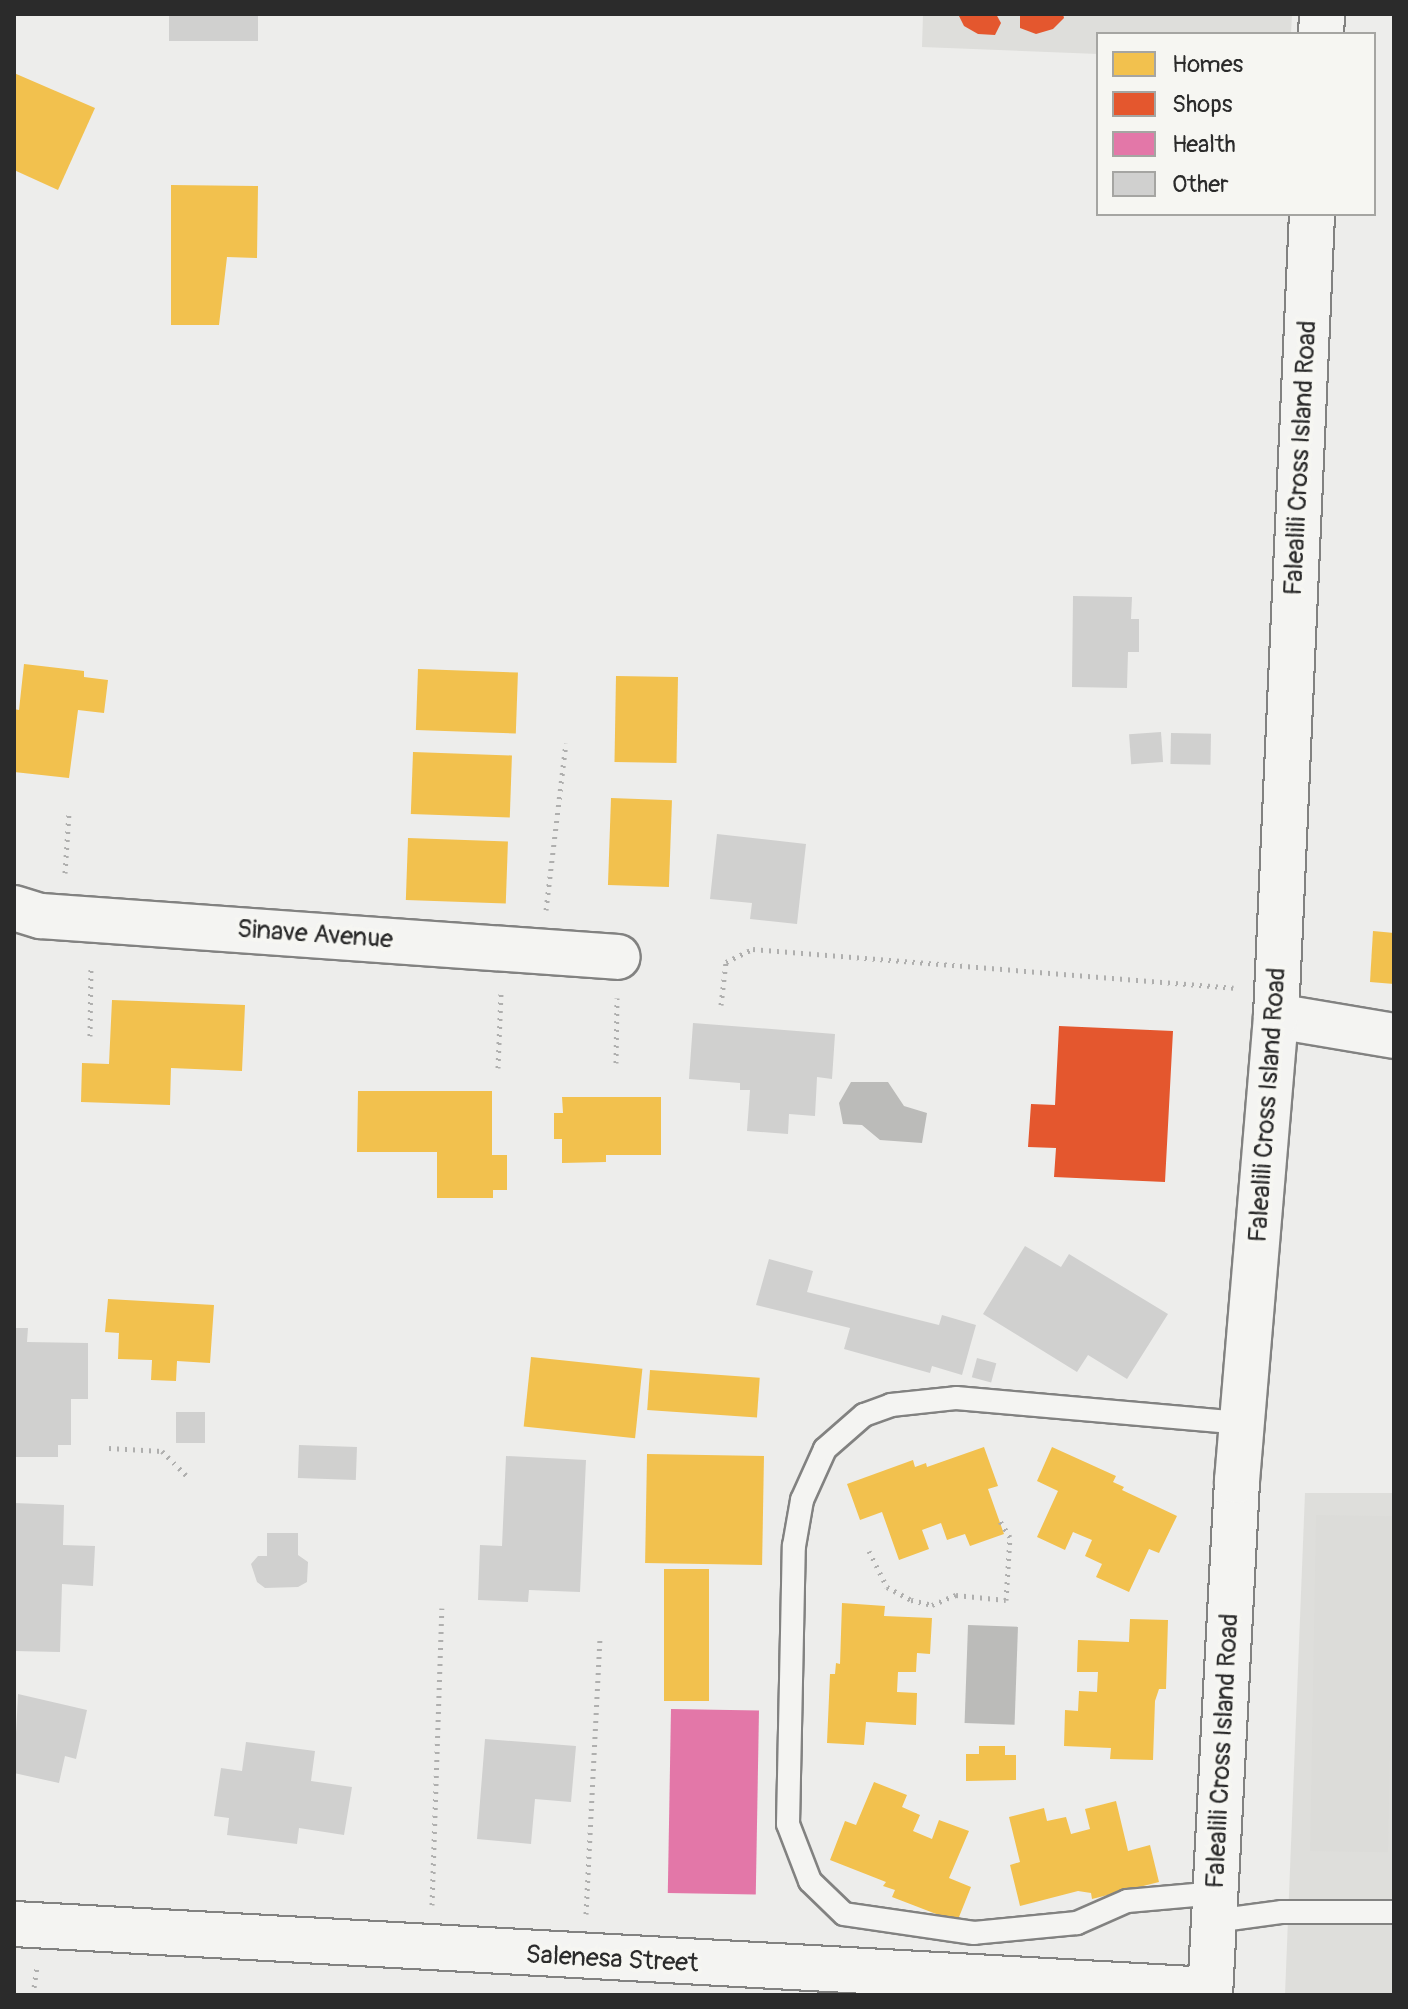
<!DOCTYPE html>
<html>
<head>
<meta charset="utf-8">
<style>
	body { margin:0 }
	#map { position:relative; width:1408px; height:2009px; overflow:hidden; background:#ededeb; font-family:Pangolin,sans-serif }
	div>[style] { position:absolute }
	.built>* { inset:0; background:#dededb }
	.green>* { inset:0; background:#dcdcd9; transform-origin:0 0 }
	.water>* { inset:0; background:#bbbbb9; transform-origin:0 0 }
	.homes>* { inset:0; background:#f2c14e; transform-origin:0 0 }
	.shops>* { inset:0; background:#e4572e }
	.health>* { inset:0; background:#e377a8; transform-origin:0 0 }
	.building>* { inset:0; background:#d0d0cf; transform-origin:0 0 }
	.path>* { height:5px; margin-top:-2.5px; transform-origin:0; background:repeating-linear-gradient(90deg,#afafae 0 2px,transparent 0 8px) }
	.roads { filter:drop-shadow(2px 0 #828281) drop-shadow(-2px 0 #828281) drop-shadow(0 2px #828281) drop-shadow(0 -2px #828281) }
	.service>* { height:22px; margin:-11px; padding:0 11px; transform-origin:11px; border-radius:11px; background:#f4f4f2 }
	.minor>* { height:44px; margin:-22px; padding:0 22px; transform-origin:22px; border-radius:22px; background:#f4f4f2 }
	.secondary>* { height:44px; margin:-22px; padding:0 22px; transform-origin:22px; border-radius:22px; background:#f4f4f2 }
	.primary>* { height:44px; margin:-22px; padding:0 22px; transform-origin:22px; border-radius:22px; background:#f4f4f2 }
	span { translate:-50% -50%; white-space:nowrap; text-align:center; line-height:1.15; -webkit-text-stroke:8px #f6f6f2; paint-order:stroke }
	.street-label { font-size:26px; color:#2b2b2b }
	.frame { position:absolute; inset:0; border:16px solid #2b2b2b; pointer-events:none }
	.legend { position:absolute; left:1096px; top:32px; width:280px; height:184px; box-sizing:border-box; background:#f6f6f2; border:2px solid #a5a5a2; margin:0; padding:10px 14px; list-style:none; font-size:24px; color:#2b2b2b }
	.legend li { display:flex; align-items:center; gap:16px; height:40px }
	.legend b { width:40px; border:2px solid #a5a5a2 }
</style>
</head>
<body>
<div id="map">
	<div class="built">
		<i style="clip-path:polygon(923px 14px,1292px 14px,1291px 34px,1098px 34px,1098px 54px,922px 47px)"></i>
		<i style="clip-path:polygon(1305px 1493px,1394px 1493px,1394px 1995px,1285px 1995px)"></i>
	</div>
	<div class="green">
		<i style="left:1316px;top:1515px;width:78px;height:336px;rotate:1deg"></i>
	</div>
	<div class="water">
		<i style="clip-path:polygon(851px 1082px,888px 1082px,904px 1106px,927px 1113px,922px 1143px,880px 1140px,862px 1125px,843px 1124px,839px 1103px)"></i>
		<i style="left:968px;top:1625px;width:50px;height:98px;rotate:2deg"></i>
	</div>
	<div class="homes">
		<i style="clip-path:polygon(14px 73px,95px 108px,58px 190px,14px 170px)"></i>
		<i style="clip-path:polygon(171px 185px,258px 186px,257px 258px,227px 257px,219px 325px,171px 325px)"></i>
		<i style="clip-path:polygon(24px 664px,84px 671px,84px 677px,108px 680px,104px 713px,78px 710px,69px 778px,14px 772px,14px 709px,19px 710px)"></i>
		<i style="left:418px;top:669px;width:100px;height:61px;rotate:2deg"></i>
		<i style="left:616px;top:676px;width:62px;height:86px;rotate:1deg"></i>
		<i style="left:413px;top:752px;width:99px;height:62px;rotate:2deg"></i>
		<i style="left:611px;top:798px;width:61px;height:87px;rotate:2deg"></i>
		<i style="left:408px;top:838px;width:100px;height:62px;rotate:2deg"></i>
		<i style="clip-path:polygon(1373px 931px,1394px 933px,1394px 984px,1370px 982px)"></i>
		<i style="clip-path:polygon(112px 1000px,245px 1005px,242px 1071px,171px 1068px,170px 1105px,81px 1102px,82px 1063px,109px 1064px)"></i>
		<i style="clip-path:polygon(358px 1091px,492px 1091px,492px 1155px,507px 1155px,507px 1190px,493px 1190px,493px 1198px,437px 1198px,437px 1152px,357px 1152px)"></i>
		<i style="clip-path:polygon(562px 1097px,661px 1097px,661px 1155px,606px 1155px,606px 1162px,562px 1163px,562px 1139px,554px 1139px,554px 1113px,563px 1113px)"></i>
		<i style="clip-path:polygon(108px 1299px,214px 1305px,210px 1363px,177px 1361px,176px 1381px,151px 1380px,152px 1360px,118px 1359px,119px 1333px,105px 1332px)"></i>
		<i style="left:531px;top:1357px;width:112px;height:70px;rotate:6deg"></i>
		<i style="left:650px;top:1370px;width:110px;height:40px;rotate:4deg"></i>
		<i style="clip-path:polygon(984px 1447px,998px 1486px,988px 1489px,1004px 1534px,970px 1546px,965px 1534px,947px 1540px,941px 1523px,922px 1530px,929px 1549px,899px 1560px,882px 1512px,860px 1520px,847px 1484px,913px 1460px,915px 1467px,926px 1463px,927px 1467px)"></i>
		<i style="clip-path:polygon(1052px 1447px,1116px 1476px,1113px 1482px,1124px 1487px,1122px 1490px,1177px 1516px,1159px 1553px,1149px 1549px,1129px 1592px,1096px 1577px,1102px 1564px,1085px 1556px,1092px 1540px,1073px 1532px,1065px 1550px,1037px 1537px,1058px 1491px,1037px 1481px)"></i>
		<i style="left:647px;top:1454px;width:117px;height:109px;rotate:1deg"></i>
		<i style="left:664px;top:1569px;width:45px;height:132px"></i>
		<i style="clip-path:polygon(842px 1603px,885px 1606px,884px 1616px,932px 1618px,930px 1654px,917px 1653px,916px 1672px,898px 1672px,897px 1692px,917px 1693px,916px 1725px,866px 1722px,864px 1745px,827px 1743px,830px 1674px,835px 1674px,836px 1663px,840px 1664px)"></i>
		<i style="clip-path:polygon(1130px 1619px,1168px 1620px,1166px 1689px,1159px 1689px,1155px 1701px,1153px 1760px,1110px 1759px,1111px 1748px,1064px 1746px,1065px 1710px,1078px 1711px,1079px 1691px,1097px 1692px,1098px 1672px,1077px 1672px,1078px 1640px,1129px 1642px)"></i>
		<i style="clip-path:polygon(979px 1746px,1005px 1746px,1005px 1755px,1016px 1755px,1016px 1780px,966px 1781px,966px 1754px,979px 1754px)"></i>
		<i style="clip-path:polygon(874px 1782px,907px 1795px,902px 1807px,920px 1815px,913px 1831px,932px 1839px,939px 1820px,969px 1831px,949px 1878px,971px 1887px,957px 1922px,892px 1897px,895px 1890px,883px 1886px,886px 1882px,830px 1860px,845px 1821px,856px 1825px)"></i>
		<i style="clip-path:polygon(1116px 1801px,1128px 1851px,1150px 1845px,1159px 1882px,1092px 1899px,1091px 1893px,1078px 1891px,1020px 1906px,1010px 1865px,1020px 1862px,1009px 1817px,1044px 1808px,1047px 1821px,1066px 1817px,1071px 1834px,1090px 1829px,1085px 1809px)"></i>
	</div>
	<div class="shops">
		<i style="clip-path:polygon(958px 14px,996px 14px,1001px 23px,995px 35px,978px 34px,964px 26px)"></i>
		<i style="clip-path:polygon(1020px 14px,1063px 14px,1064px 18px,1053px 29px,1036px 34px,1020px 28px)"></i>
		<i style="clip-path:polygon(1059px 1026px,1173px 1031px,1165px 1182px,1054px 1177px,1056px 1148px,1028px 1147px,1031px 1104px,1055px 1105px)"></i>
	</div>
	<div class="health">
		<i style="left:671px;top:1709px;width:88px;height:184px;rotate:1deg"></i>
	</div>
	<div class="building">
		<i style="left:169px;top:14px;width:89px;height:27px"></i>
		<i style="clip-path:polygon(1073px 596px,1132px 597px,1131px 619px,1139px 619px,1139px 652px,1128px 652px,1127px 688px,1072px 687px)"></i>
		<i style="left:1161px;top:732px;width:30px;height:32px;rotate:86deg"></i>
		<i style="left:1171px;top:733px;width:40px;height:31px;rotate:1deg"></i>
		<i style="clip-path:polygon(717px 834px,806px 844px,797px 924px,750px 919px,752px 903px,710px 899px)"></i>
		<i style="clip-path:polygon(693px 1023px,835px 1034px,832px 1079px,817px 1077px,815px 1116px,789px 1114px,788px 1134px,747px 1131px,750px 1090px,740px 1090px,740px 1083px,689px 1079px)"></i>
		<i style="clip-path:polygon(1025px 1246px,1061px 1267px,1069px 1254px,1168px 1314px,1127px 1379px,1088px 1355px,1077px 1372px,983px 1314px)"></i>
		<i style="clip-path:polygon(769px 1259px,813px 1271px,807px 1292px,939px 1325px,942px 1315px,976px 1325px,962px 1375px,932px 1366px,930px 1373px,844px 1349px,850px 1328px,756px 1305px)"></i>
		<i style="clip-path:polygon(14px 1328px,28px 1328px,27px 1342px,88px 1343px,88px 1399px,71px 1399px,71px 1445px,58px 1445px,58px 1457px,14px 1457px)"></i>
		<i style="left:977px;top:1358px;width:20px;height:20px;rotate:15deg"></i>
		<i style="left:176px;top:1412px;width:29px;height:31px"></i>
		<i style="left:299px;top:1445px;width:58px;height:33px;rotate:2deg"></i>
		<i style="clip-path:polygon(506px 1456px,586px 1460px,580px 1592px,529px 1590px,528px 1602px,478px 1600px,480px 1545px,502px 1546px)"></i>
		<i style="clip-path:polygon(14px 1503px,64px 1505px,63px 1545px,95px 1546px,93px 1586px,62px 1584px,60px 1652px,14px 1651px)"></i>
		<i style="clip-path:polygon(267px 1533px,298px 1533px,298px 1555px,308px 1562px,307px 1582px,298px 1587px,265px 1588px,257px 1582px,251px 1564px,258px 1556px,267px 1556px)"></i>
		<i style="clip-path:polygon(18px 1694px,87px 1710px,76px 1759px,65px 1756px,59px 1783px,14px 1773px)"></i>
		<i style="clip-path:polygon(485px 1739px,576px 1746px,571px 1802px,535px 1799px,531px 1844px,477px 1839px)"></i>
		<i style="clip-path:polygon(246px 1742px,315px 1751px,311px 1781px,352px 1787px,344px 1835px,299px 1828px,297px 1844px,227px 1835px,229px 1818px,214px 1816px,221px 1768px,242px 1771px)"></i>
	</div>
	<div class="path">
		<i style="left:65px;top:873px;width:61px;rotate:-86.2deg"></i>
		<i style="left:546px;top:910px;width:168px;rotate:-83.2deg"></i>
		<i style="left:721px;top:1005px;width:43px;rotate:-83.4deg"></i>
		<i style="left:726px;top:962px;width:30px;rotate:-26deg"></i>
		<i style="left:753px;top:949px;width:482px;rotate:4.6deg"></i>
		<i style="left:90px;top:1036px;width:71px;rotate:-89.2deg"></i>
		<i style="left:616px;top:1063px;width:65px;rotate:-89.1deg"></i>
		<i style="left:498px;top:1068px;width:76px;rotate:-87.7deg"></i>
		<i style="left:109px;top:1448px;width:53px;rotate:3.2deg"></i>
		<i style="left:162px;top:1451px;width:37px;rotate:45deg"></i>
		<i style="left:869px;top:1551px;width:40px;rotate:63.4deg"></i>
		<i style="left:887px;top:1587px;width:27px;rotate:28deg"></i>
		<i style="left:911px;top:1600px;width:22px;rotate:13deg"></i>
		<i style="left:932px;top:1605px;width:26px;rotate:-23deg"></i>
		<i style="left:956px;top:1595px;width:50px;rotate:5.7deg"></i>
		<i style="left:1006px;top:1600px;width:63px;rotate:-86.4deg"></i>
		<i style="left:1010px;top:1537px;width:22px;rotate:-122deg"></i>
		<i style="left:432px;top:1905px;width:297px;rotate:-88.1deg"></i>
		<i style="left:586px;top:1914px;width:279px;rotate:-87.1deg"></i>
		<i style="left:33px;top:1995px;width:28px;rotate:-82deg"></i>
	</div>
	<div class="roads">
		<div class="service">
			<i style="left:1217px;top:1893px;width:90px;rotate:174.9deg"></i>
			<i style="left:1127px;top:1901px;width:55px;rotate:156.3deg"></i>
			<i style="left:1077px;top:1923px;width:103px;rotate:174.5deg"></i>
			<i style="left:974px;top:1933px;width:131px;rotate:-171.7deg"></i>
			<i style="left:844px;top:1914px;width:47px;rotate:-135.9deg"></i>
			<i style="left:810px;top:1881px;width:61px;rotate:-111.1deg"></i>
			<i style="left:788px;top:1824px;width:278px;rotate:-88.8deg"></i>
			<i style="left:794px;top:1546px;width:47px;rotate:-80.1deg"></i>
			<i style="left:802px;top:1500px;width:56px;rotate:-65.7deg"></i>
			<i style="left:825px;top:1449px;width:52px;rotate:-41.1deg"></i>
			<i style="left:864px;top:1415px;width:29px;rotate:-20deg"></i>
			<i style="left:891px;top:1405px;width:65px;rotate:-6.1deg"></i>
			<i style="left:956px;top:1398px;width:288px;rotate:5deg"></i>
			<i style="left:1215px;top:1921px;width:68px;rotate:-7.7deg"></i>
			<i style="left:1282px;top:1912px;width:112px"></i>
		</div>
		<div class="minor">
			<i style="left:14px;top:908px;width:28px;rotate:17deg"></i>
			<i style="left:41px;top:916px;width:578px;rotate:4.06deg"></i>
			<i style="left:1276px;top:1016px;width:120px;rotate:9.6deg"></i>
		</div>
		<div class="secondary">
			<i style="left:14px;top:1924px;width:1198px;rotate:3.16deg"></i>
		</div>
		<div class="primary">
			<i style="left:1321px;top:34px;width:20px;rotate:-87deg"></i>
			<i style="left:1210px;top:1995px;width:515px;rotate:-86.99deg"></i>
			<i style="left:1237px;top:1481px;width:467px;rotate:-85.2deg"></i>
			<i style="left:1276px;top:1016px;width:803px;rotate:-87.43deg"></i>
		</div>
	</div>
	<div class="street-label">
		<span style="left:1301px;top:458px;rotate:-87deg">Falealili Cross Island Road</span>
		<span style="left:315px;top:935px;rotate:4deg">Sinave Avenue</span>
		<span style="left:1268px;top:1105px;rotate:-86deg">Falealili Cross Island Road</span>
		<span style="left:1223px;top:1751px;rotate:-87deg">Falealili Cross Island Road</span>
		<span style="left:612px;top:1960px;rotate:3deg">Salenesa Street</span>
	</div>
	<div class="frame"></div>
	<ul class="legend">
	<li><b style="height:22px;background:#f2c14e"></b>Homes</li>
	<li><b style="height:22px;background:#e4572e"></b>Shops</li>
	<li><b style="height:22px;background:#e377a8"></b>Health</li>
	<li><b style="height:22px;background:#d0d0cf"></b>Other</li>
	</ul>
</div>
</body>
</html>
